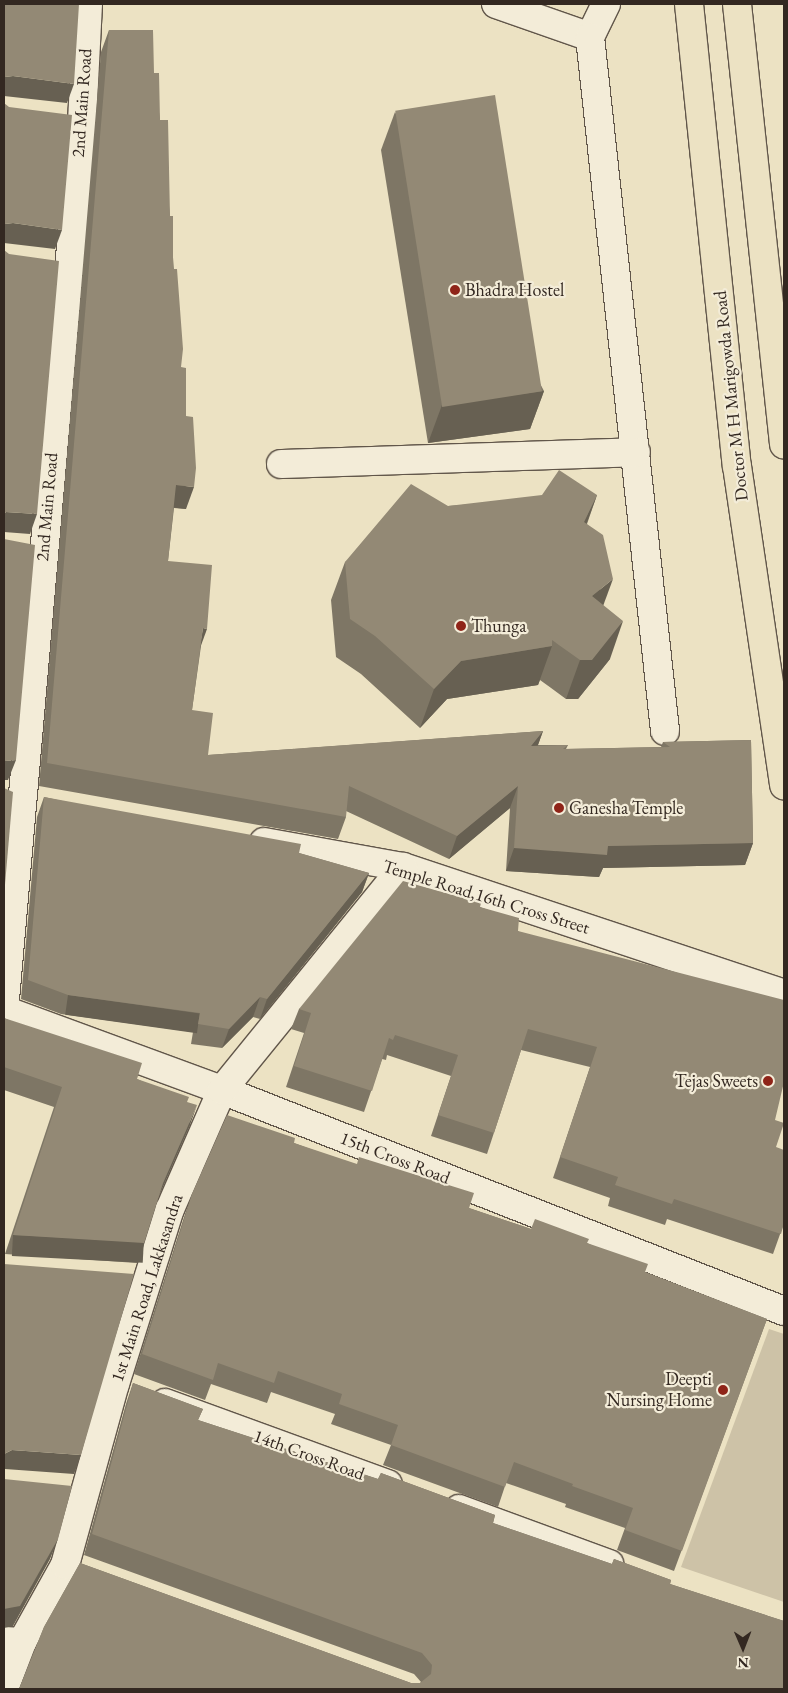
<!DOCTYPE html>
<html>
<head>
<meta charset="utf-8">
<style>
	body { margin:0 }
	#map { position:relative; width:788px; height:1693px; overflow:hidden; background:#ece2c3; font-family:"EB Garamond",serif }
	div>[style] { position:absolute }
	.green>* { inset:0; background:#cdc2a7 }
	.roads { filter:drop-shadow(1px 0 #61564a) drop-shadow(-1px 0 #61564a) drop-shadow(0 1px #61564a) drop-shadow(0 -1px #61564a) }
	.minor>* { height:28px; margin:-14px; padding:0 14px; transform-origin:14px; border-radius:14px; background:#f3ecd8 }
	.major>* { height:28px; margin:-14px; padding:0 14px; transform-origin:14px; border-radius:14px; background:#ece2c3 }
	.wall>* { inset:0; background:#7e7665 }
	.shaded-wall>* { inset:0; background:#676052; transform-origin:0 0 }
	.building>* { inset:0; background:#938975; transform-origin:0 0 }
	.dots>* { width:14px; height:14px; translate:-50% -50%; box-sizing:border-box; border:2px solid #f3ecd8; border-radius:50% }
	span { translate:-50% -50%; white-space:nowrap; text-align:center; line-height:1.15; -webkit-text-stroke:4.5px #f3ecd8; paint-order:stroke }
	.street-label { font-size:18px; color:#332821 }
	.poi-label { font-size:18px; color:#332821 }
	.left { translate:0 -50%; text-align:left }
	.right { translate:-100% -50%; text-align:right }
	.frame { position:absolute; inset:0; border:5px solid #332821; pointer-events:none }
	.north { position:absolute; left:718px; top:1623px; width:50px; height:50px; -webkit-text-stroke:4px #f3ecd8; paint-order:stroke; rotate:179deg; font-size:14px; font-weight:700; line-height:20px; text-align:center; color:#332821 }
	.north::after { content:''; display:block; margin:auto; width:18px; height:22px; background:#332821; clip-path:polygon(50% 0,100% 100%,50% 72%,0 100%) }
</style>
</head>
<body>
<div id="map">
	<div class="green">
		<i style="clip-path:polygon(769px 1329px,784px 1334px,784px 1602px,681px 1567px)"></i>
	</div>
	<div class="roads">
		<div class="minor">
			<i style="left:88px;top:4px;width:117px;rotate:92.9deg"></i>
			<i style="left:82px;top:121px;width:892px;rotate:95.01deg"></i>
			<i style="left:4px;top:1010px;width:232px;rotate:20.2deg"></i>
			<i style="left:222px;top:1090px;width:604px;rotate:21.47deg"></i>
			<i style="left:496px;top:4px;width:100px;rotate:19.3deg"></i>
			<i style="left:606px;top:4px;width:37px;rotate:116deg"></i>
			<i style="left:590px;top:37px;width:698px;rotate:83.83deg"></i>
			<i style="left:281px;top:464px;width:355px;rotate:-1.9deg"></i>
			<i style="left:264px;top:842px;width:141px;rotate:10.2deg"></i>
			<i style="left:403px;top:867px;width:402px;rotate:18.4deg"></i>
			<i style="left:165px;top:1403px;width:237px;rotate:20deg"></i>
			<i style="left:459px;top:1509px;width:160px;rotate:20.1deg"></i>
			<i style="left:4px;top:1641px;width:18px;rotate:3deg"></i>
			<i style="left:22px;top:1642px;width:88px;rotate:-60.8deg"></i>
			<i style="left:65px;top:1565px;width:188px;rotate:-74.6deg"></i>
			<i style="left:115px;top:1384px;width:183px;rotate:-72.6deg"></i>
			<i style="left:170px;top:1209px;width:130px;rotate:-66.4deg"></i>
			<i style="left:222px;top:1090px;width:287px;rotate:-50.9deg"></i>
			<i style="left:4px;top:1689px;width:50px;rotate:-69deg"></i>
		</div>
		<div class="major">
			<i style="left:689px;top:4px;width:464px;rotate:84.1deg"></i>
			<i style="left:737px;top:466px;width:323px;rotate:81.6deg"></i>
			<i style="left:737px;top:4px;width:443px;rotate:83.9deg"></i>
		</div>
	</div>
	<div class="wall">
		<i style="clip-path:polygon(109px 30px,154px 73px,160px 120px,170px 216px,181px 367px,186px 509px,174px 508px,168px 561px,201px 646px,192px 710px,208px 755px,543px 731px,538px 745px,568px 745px,566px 749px,661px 747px,663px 742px,751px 740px,753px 843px,745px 865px,603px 868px,599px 877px,506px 871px,510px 808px,449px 859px,346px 811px,346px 817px,338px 839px,39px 786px,101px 52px)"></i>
		<i style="clip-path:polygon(395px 112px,544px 391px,530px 429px,428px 443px,381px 150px)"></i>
		<i style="clip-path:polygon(597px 495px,587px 524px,603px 605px,610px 659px,578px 699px,566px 699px,540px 680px,538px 685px,447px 699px,420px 728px,361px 674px,336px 657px,331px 600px,345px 562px,448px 506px)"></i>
		<i style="clip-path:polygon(44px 797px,299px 853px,369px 873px,362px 892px,260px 1019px,253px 1017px,222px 1048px,191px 1044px,193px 1032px,61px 1014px,21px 999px,37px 817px)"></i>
		<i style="clip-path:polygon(480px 907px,518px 931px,775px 1120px,776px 1147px,784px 1223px,773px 1254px,667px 1219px,665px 1225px,608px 1206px,610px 1198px,553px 1178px,590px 1067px,521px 1050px,487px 1154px,431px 1136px,451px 1076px,387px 1055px,386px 1060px,382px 1059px,364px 1112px,286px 1087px,304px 1033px,291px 1029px,299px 1009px)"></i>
		<i style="clip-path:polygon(4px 1018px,187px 1102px,190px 1125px,159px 1195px,144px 1243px,137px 1263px,5px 1254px,54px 1107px,4px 1090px)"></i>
		<i style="clip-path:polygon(294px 1143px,469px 1208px,531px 1229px,587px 1243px,645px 1272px,767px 1319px,674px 1571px,617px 1550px,625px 1528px,565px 1507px,566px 1504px,506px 1483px,498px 1507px,383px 1465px,391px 1445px,331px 1424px,335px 1414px,271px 1392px,267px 1403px,211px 1384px,205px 1400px,134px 1374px,185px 1214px,192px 1194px)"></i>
		<i style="clip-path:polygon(133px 1383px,203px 1409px,198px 1420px,378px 1479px,381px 1473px,495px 1515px,493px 1523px,612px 1564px,614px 1559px,671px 1580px,670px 1584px,784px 1621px,784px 1689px,19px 1689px,44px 1627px,80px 1563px,411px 1683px,420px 1683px,421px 1682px,414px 1674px,84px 1555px,126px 1404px)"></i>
	</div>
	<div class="shaded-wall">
		<i style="clip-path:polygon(13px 76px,74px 84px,67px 103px,4px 96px,4px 78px,5px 77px)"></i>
		<i style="clip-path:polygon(13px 223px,62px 230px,55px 249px,4px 243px,4px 226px,5px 224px)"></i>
		<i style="clip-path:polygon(544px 391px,530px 429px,428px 443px,442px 405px)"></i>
		<i style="clip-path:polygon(176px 485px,194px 487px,186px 509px,168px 507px)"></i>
		<i style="clip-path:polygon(597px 495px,583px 533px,584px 522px)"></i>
		<i style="clip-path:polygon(6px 512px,37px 514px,30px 534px,4px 532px,4px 514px)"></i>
		<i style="clip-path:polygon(613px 579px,599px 617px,592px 596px)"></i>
		<i style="clip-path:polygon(623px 621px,610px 659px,578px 699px,566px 699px,580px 660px)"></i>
		<i style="clip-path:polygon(203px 628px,207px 629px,199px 651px)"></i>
		<i style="clip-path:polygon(552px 646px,538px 685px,447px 699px,420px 728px,434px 689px,461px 661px)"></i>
		<i style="clip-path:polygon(543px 731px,535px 753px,531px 746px)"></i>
		<i style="clip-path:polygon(16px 760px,8px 780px,4px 780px,4px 763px,5px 761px)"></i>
		<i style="clip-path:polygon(518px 786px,510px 808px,449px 859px,457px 836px)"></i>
		<i style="clip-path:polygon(753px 843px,745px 865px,603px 868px,599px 877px,506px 871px,514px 848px)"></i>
		<i style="clip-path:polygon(369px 873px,362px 892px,260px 1019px,267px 999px)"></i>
		<i style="left:68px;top:995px;width:133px;height:20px;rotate:8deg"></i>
		<i style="clip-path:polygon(260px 997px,253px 1017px,222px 1048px,229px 1029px)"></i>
		<i style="clip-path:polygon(197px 1105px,190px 1125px,156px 1203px,163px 1183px)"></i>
		<i style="left:13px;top:1235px;width:131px;height:21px;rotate:3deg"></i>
		<i style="clip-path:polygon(12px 1450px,81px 1455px,74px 1474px,5px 1469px,4px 1470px,4px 1454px)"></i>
		<i style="clip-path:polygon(58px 1539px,50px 1559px,13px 1626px,4px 1628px,4px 1609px)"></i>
	</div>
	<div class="building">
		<i style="clip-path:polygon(4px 4px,79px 4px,74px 84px,13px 76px,5px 77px,4px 78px)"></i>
		<i style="clip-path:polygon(109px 30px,153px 30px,154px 73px,159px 73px,160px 120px,168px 120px,170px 216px,173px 216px,173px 269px,177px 269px,183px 349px,181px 367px,186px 368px,186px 416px,193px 417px,196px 468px,194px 487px,176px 485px,168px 561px,212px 565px,207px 629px,203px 628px,192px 710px,213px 713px,208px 755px,543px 731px,531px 746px,568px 745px,563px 749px,670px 747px,663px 742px,751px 740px,753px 843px,608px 846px,607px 855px,514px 848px,518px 786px,457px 836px,349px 786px,346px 817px,47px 763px)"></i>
		<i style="left:495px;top:95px;width:300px;height:101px;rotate:81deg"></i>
		<i style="clip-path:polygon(4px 103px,9px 107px,72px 115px,62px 230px,13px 223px,5px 224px,4px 226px)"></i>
		<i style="clip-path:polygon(4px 250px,9px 254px,59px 261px,37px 514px,6px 512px,4px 514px)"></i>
		<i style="clip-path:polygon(559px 470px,597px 495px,584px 522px,603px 535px,613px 579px,592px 596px,623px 621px,592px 660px,580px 660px,552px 640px,552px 646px,461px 661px,434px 689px,375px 636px,350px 619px,345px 562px,411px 484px,448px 506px,542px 495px)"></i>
		<i style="clip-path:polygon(4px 539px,35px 545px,16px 760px,5px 761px,4px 763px)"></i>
		<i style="clip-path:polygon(4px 788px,13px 792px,4px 896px)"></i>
		<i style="clip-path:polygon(44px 797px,301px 844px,299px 853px,369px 873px,267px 999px,260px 997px,229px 1029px,198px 1024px,200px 1013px,68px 995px,28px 980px)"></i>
		<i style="clip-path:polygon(403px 881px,481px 903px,480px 907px,519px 918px,518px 931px,784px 1000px,784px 1082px,775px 1120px,784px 1123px,776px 1147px,784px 1150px,784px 1223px,781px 1234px,674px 1199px,672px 1204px,615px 1185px,618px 1177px,560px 1157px,597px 1047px,528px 1029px,494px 1133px,438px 1115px,458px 1055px,395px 1035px,393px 1040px,389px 1038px,372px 1091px,294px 1066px,311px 1013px,299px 1009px)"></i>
		<i style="clip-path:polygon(4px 1018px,142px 1063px,137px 1079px,189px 1097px,187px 1102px,197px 1105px,163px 1183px,144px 1243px,13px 1235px,62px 1087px,4px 1067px)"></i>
		<i style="clip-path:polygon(227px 1115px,295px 1138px,294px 1143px,357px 1164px,359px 1157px,474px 1193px,469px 1208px,531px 1229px,535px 1219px,589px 1239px,587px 1243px,648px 1264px,645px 1272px,767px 1319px,682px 1551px,625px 1530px,633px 1508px,572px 1486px,573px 1484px,514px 1462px,505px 1487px,391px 1445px,398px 1425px,339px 1404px,342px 1394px,278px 1371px,274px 1383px,218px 1363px,213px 1380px,142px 1354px,192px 1194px)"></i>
		<i style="clip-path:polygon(4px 1264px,134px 1274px,81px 1455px,12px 1450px,4px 1454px)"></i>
		<i style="clip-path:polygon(133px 1383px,203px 1409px,198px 1420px,378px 1479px,381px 1473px,495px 1515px,493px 1523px,612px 1564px,614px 1559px,671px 1580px,670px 1584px,784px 1621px,784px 1689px,19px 1689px,44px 1627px,80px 1563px,411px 1683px,420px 1683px,431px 1674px,432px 1665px,422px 1653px,92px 1534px)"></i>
		<i style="clip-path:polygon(4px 1479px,72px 1486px,58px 1539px,20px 1606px,4px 1609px)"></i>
	</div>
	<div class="dots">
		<i style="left:455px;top:290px;background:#8f2418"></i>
		<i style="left:461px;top:626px;background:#8f2418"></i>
		<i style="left:559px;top:808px;background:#8f2418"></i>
		<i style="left:768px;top:1081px;background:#8f2418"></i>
		<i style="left:723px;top:1390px;background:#8f2418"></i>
	</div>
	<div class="street-label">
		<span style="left:82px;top:103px;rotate:-86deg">2nd Main Road</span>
		<span style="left:731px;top:396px;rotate:-96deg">Doctor M H Marigowda Road</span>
		<span style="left:47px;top:507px;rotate:-85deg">2nd Main Road</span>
		<span style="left:486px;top:897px;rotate:17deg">Temple Road,16th Cross Street</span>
		<span style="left:395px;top:1158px;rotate:21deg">15th Cross Road</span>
		<span style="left:147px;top:1288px;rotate:-72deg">1st Main Road, Lakkasandra</span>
		<span style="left:309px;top:1455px;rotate:20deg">14th Cross Road</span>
	</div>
	<div class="poi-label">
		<span class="left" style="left:465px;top:290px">Bhadra Hostel</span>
		<span class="left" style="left:471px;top:626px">Thunga</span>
		<span class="left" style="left:569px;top:808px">Ganesha Temple</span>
		<span class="right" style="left:758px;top:1081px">Tejas Sweets</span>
		<span class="right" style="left:712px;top:1390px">Deepti<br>Nursing Home</span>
	</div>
	<div class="frame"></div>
	<div class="north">N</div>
</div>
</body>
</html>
